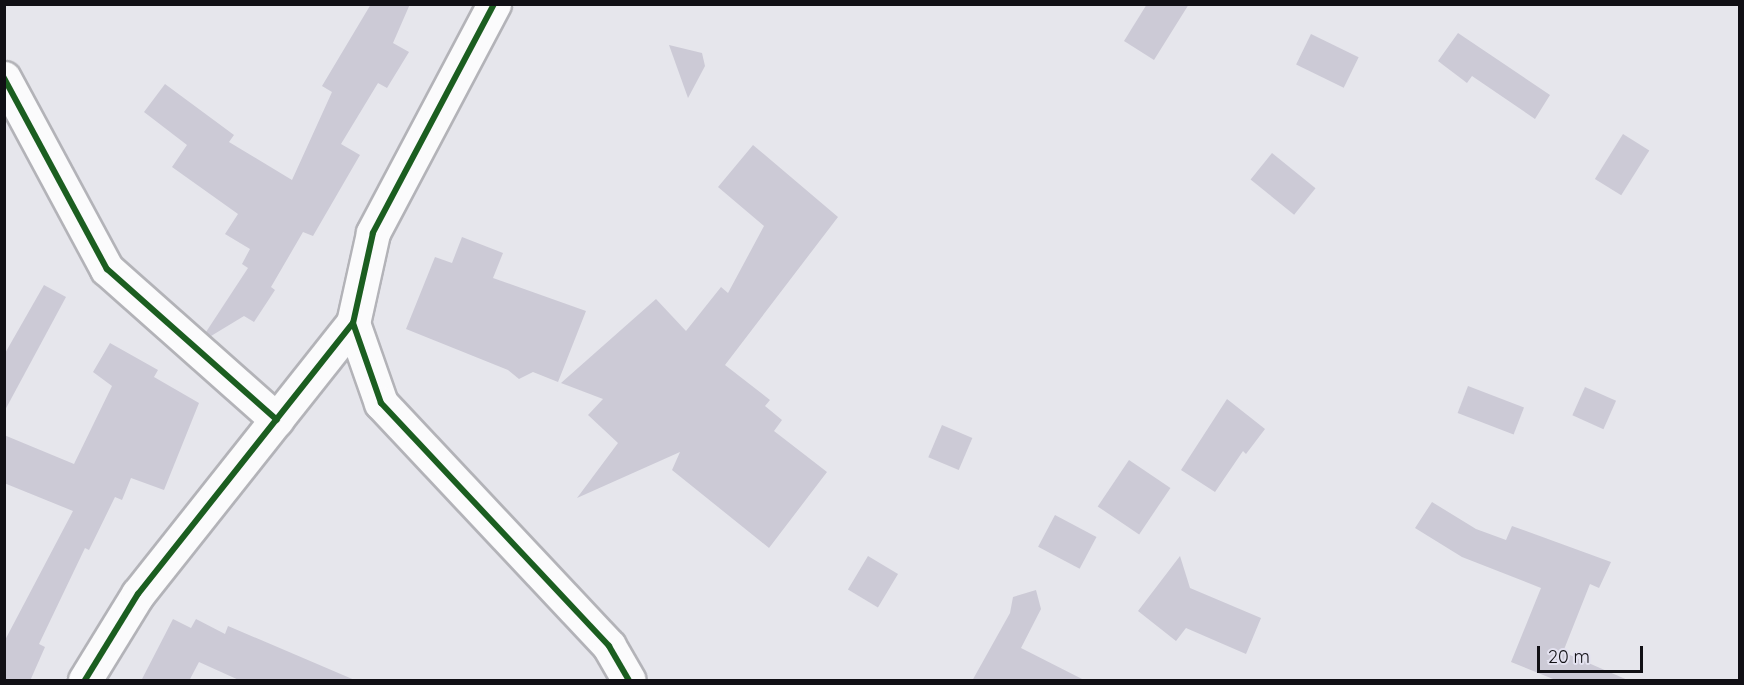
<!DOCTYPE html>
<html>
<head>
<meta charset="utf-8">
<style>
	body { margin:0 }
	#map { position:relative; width:1744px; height:685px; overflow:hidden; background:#e6e6ec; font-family:Quicksand,sans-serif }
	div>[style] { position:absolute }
	.building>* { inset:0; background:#cccad6; transform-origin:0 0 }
	.roads { filter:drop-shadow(2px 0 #b3b3b8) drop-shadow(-2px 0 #b3b3b8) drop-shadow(0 2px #b3b3b8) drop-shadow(0 -2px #b3b3b8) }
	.street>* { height:33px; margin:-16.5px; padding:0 16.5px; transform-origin:16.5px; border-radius:16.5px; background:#fbfbfc }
	.secondary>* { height:33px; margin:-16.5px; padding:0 16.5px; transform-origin:16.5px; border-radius:16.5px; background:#fbfbfc }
	.cycleway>* { height:6px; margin:-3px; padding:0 3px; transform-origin:3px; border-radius:3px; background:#1b5e20 }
	span { translate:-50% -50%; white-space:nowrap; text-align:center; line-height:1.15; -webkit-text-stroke:4.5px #e4e2f0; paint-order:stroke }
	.frame { position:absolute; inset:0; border:6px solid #111015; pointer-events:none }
	.scale { position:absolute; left:1537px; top:646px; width:106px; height:27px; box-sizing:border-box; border:3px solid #111015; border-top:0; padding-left:8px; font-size:18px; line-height:21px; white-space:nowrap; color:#111015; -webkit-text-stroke:4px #e4e2f0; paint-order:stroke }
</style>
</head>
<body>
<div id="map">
	<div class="building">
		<i style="clip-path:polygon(371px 4px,410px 4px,393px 43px,409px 52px,387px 88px,378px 83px,341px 144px,360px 155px,313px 236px,303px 232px,271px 287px,275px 290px,254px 322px,244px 316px,211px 336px,206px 332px,248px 268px,242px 264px,250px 249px,225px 234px,238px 214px,172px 167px,187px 145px,144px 112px,165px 84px,234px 135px,229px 142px,292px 180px,332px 92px,322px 86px)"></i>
		<i style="clip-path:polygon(1147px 4px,1189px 4px,1154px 60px,1124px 41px)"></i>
		<i style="clip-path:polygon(1458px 33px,1550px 95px,1535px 119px,1472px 76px,1467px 83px,1438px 61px)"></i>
		<i style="left:1311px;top:34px;width:53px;height:34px;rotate:26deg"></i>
		<i style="clip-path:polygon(669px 45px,702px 53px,705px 66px,688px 98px)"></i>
		<i style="left:1623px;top:134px;width:31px;height:53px;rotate:32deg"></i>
		<i style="clip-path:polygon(753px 145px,838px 217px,725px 365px,770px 400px,765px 406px,782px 420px,774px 431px,827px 472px,769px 548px,672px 470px,680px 452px,577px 498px,618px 443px,588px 415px,603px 399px,561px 383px,656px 299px,686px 331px,721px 287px,728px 293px,764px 226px,718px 187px)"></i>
		<i style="left:1272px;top:153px;width:56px;height:34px;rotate:39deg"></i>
		<i style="clip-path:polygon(462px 237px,503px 253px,493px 278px,586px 311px,558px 382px,533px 372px,519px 379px,508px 370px,406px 329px,435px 257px,452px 263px)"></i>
		<i style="clip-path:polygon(44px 285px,66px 297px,4px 412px,4px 355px)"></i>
		<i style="clip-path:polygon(110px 343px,158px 370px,154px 377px,199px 403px,164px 490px,131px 478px,122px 500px,115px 497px,89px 550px,85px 548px,39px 644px,45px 647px,30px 681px,4px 681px,4px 642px,73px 511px,4px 483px,4px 435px,74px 464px,112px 386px,93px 372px)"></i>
		<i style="left:1468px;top:386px;width:60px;height:29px;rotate:21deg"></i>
		<i style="left:1585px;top:387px;width:34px;height:31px;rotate:24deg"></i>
		<i style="clip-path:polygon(1227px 399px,1265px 429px,1246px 454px,1243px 451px,1215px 492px,1181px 470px)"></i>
		<i style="left:942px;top:425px;width:33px;height:35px;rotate:23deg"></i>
		<i style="left:1129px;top:460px;width:50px;height:56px;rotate:34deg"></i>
		<i style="clip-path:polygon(1432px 502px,1476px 529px,1506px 540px,1512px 526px,1611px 562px,1599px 588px,1590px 584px,1563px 652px,1630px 681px,1558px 681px,1511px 662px,1541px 588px,1462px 557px,1415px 528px)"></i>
		<i style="left:1055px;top:515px;width:47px;height:36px;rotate:28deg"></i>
		<i style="left:868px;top:556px;width:35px;height:39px;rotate:31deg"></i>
		<i style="clip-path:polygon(1180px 556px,1190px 588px,1261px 618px,1246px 654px,1186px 628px,1176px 641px,1138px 611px)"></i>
		<i style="clip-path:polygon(1036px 590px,1041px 609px,1021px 648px,1086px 681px,972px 681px,1010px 613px,1013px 597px)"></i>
		<i style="clip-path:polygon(173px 619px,191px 628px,196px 619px,225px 634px,228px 626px,357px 681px,241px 681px,199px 662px,189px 681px,141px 681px)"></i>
	</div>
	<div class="roads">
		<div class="street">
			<i style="left:4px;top:78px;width:217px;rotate:61.7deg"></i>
			<i style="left:107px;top:269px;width:227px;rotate:41.6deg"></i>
			<i style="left:85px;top:680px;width:101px;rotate:-58.4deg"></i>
			<i style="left:138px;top:594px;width:346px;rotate:-51.6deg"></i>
		</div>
		<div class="secondary">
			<i style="left:494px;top:4px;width:259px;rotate:117.9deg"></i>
			<i style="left:373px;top:233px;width:92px;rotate:102.5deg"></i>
			<i style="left:353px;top:323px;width:85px;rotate:70.7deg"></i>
			<i style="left:381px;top:403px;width:333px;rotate:46.8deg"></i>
			<i style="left:609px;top:646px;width:39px;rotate:60deg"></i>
		</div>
	</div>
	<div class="cycleway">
		<i style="left:494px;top:4px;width:259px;rotate:117.9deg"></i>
		<i style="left:373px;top:233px;width:92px;rotate:102.5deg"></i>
		<i style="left:353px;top:323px;width:85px;rotate:70.7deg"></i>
		<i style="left:381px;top:403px;width:333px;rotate:46.8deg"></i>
		<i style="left:609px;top:646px;width:39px;rotate:60deg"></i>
		<i style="left:4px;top:78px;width:217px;rotate:61.7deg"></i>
		<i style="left:107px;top:269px;width:227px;rotate:41.6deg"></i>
		<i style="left:85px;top:680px;width:101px;rotate:-58.4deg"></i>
		<i style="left:138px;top:594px;width:346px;rotate:-51.6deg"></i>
	</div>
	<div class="frame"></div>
	<div class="scale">20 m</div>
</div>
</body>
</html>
